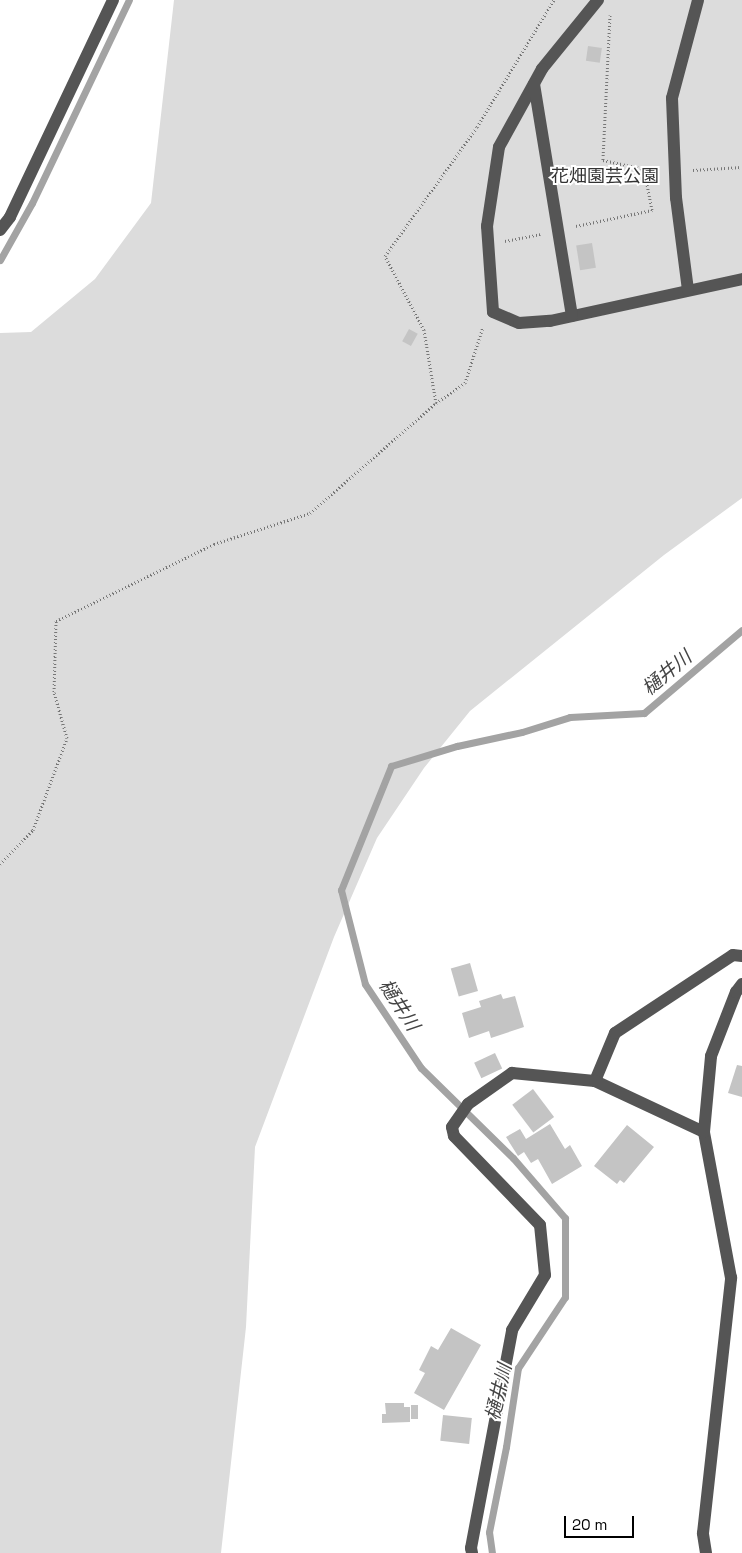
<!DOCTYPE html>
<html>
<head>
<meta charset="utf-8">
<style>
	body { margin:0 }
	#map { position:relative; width:742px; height:1553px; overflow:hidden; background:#fff; font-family:"Space Grotesk","Noto Sans JP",sans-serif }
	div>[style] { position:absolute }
	.green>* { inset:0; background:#dcdcdc }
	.stream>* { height:7px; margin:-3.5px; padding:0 3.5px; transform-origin:3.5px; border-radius:3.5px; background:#a3a3a3 }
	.building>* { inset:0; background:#c4c4c4; transform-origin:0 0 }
	.path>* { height:3px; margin-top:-1.5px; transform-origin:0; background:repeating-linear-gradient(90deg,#777 0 1px,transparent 0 3.5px) }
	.minor>* { height:12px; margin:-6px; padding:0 6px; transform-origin:6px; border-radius:6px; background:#555 }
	span { translate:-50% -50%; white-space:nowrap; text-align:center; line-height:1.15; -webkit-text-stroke:4px #fff; paint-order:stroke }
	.park-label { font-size:18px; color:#333 }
	.water-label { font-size:19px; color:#444; font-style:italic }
	.scale { position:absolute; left:564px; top:1516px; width:70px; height:22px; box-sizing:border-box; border:2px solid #000; border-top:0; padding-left:6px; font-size:15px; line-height:18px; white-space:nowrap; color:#000; -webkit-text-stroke:4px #fff; paint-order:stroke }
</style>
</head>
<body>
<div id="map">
	<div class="green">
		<i style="clip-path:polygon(174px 0,742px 0,742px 498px,664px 555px,470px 711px,424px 768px,377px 838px,334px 937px,255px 1147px,246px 1327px,221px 1553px,0 1553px,0 333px,31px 332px,95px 279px,151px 203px)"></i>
	</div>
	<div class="stream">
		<i style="left:0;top:260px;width:65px;rotate:-60.7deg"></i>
		<i style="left:32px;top:203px;width:225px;rotate:-64.5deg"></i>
		<i style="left:492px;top:1553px;width:21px;rotate:-98deg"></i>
		<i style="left:489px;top:1532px;width:87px;rotate:-78.7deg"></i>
		<i style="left:506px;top:1447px;width:80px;rotate:-81.4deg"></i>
		<i style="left:518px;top:1368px;width:85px;rotate:-56.5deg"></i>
		<i style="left:565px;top:1297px;width:79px;rotate:-90deg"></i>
		<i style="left:565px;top:1218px;width:79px;rotate:-130.9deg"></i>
		<i style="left:513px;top:1158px;width:129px;rotate:-135.6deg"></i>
		<i style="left:421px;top:1068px;width:101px;rotate:-123.7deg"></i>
		<i style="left:365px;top:984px;width:97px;rotate:-104.3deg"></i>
		<i style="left:341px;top:890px;width:134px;rotate:-68deg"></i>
		<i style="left:391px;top:766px;width:69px;rotate:-16.9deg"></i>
		<i style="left:457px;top:746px;width:66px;rotate:-12.2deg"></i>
		<i style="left:522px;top:732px;width:50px;rotate:-17.4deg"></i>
		<i style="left:570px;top:717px;width:74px;rotate:-3.1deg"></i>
		<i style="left:644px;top:713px;width:128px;rotate:-40.3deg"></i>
	</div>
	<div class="building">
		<i style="left:588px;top:46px;width:14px;height:15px;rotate:8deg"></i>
		<i style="left:592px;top:243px;width:25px;height:16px;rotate:81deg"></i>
		<i style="left:409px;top:329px;width:10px;height:14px;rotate:29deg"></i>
		<i style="left:470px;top:963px;width:29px;height:20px;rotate:74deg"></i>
		<i style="clip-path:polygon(501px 994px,503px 999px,515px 996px,524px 1027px,491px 1038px,489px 1031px,469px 1038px,462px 1013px,481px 1007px,479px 1001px)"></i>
		<i style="left:495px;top:1053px;width:17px;height:23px;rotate:65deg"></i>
		<i style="clip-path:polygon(737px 1065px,742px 1066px,742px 1097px,728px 1093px)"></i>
		<i style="left:533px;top:1089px;width:35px;height:26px;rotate:53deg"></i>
		<i style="clip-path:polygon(550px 1124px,565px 1149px,570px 1145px,582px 1166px,552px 1184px,538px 1159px,531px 1163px,524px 1152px,518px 1156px,506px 1137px,520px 1129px,526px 1139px)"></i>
		<i style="clip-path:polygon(627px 1125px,654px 1147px,624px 1183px,620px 1180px,617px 1184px,594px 1166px)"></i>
		<i style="clip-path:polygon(451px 1328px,481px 1345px,444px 1410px,414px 1393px,425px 1373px,419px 1370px,431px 1346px,438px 1350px)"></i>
		<i style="clip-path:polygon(385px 1403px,404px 1403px,404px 1407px,410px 1407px,410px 1422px,382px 1423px,382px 1414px,386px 1414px)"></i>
		<i style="left:411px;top:1405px;width:7px;height:14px"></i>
		<i style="left:443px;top:1415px;width:29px;height:26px;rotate:6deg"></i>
	</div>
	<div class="path">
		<i style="left:610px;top:15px;width:145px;rotate:92.8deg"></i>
		<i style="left:603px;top:160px;width:42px;rotate:12.4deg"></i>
		<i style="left:644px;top:169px;width:12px;rotate:5deg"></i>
		<i style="left:693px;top:170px;width:49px;rotate:-3.5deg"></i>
		<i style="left:576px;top:226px;width:78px;rotate:-11.9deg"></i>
		<i style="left:652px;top:210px;width:42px;rotate:-101deg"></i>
		<i style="left:505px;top:241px;width:36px;rotate:-11deg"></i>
		<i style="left:436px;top:403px;width:74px;rotate:-99.3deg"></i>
		<i style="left:424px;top:330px;width:84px;rotate:-117.8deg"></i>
		<i style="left:385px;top:256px;width:158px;rotate:-54.5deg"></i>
		<i style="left:477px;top:127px;width:149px;rotate:-58.8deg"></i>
		<i style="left:0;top:864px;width:47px;rotate:-45.9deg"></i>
		<i style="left:33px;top:830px;width:98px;rotate:-69.7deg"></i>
		<i style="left:67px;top:738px;width:48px;rotate:-105.8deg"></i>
		<i style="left:54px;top:692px;width:71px;rotate:-88.4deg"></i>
		<i style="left:56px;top:621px;width:176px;rotate:-26deg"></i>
		<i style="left:214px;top:544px;width:101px;rotate:-17.9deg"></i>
		<i style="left:310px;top:513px;width:167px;rotate:-41.1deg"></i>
		<i style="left:436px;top:403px;width:35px;rotate:-35deg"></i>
		<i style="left:465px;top:383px;width:59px;rotate:-72.2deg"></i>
	</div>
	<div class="minor">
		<i style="left:598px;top:0;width:89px;rotate:129.1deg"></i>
		<i style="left:542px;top:69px;width:89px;rotate:118.9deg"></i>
		<i style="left:499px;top:147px;width:80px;rotate:98.6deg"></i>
		<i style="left:487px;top:226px;width:86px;rotate:86deg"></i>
		<i style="left:493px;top:312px;width:28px;rotate:23deg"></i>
		<i style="left:519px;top:323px;width:31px;rotate:-4deg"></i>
		<i style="left:550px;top:321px;width:197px;rotate:-12.3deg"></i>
		<i style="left:534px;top:84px;width:235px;rotate:80.7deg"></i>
		<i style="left:0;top:230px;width:16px;rotate:-52deg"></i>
		<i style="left:10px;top:217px;width:240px;rotate:-64.6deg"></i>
		<i style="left:688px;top:290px;width:93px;rotate:-97.4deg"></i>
		<i style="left:676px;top:198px;width:100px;rotate:-92.3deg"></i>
		<i style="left:672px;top:98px;width:101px;rotate:-75.1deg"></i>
		<i style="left:595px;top:1081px;width:52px;rotate:-67.4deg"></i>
		<i style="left:615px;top:1033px;width:141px;rotate:-33.5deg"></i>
		<i style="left:733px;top:955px;width:9px;rotate:6deg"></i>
		<i style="left:472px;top:1553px;width:5px;rotate:-101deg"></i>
		<i style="left:471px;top:1548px;width:222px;rotate:-79.3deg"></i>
		<i style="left:512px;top:1330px;width:64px;rotate:-59deg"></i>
		<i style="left:545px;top:1275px;width:50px;rotate:-95.7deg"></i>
		<i style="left:540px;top:1225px;width:124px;rotate:-134deg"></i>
		<i style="left:454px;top:1136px;width:9px;rotate:-103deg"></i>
		<i style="left:452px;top:1127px;width:28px;rotate:-55deg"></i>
		<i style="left:468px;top:1104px;width:54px;rotate:-35.2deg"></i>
		<i style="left:512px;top:1073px;width:83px;rotate:5.5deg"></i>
		<i style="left:595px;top:1081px;width:120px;rotate:25.1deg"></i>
		<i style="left:706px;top:1553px;width:20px;rotate:-99deg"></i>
		<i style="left:703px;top:1533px;width:257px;rotate:-83.7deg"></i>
		<i style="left:731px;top:1278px;width:148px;rotate:-100.5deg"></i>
		<i style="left:704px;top:1132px;width:76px;rotate:-84.7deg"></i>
		<i style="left:711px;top:1056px;width:69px;rotate:-68.7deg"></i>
		<i style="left:736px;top:992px;width:10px;rotate:-53deg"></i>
	</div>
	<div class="park-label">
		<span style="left:605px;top:176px">花畑園芸公園</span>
	</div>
	<div class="water-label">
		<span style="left:667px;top:673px;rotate:-40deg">樋井川</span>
		<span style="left:399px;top:1005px;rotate:57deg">樋井川</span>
		<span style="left:499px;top:1392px;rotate:-77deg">樋井川</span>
	</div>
	<div class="scale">20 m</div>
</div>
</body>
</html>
